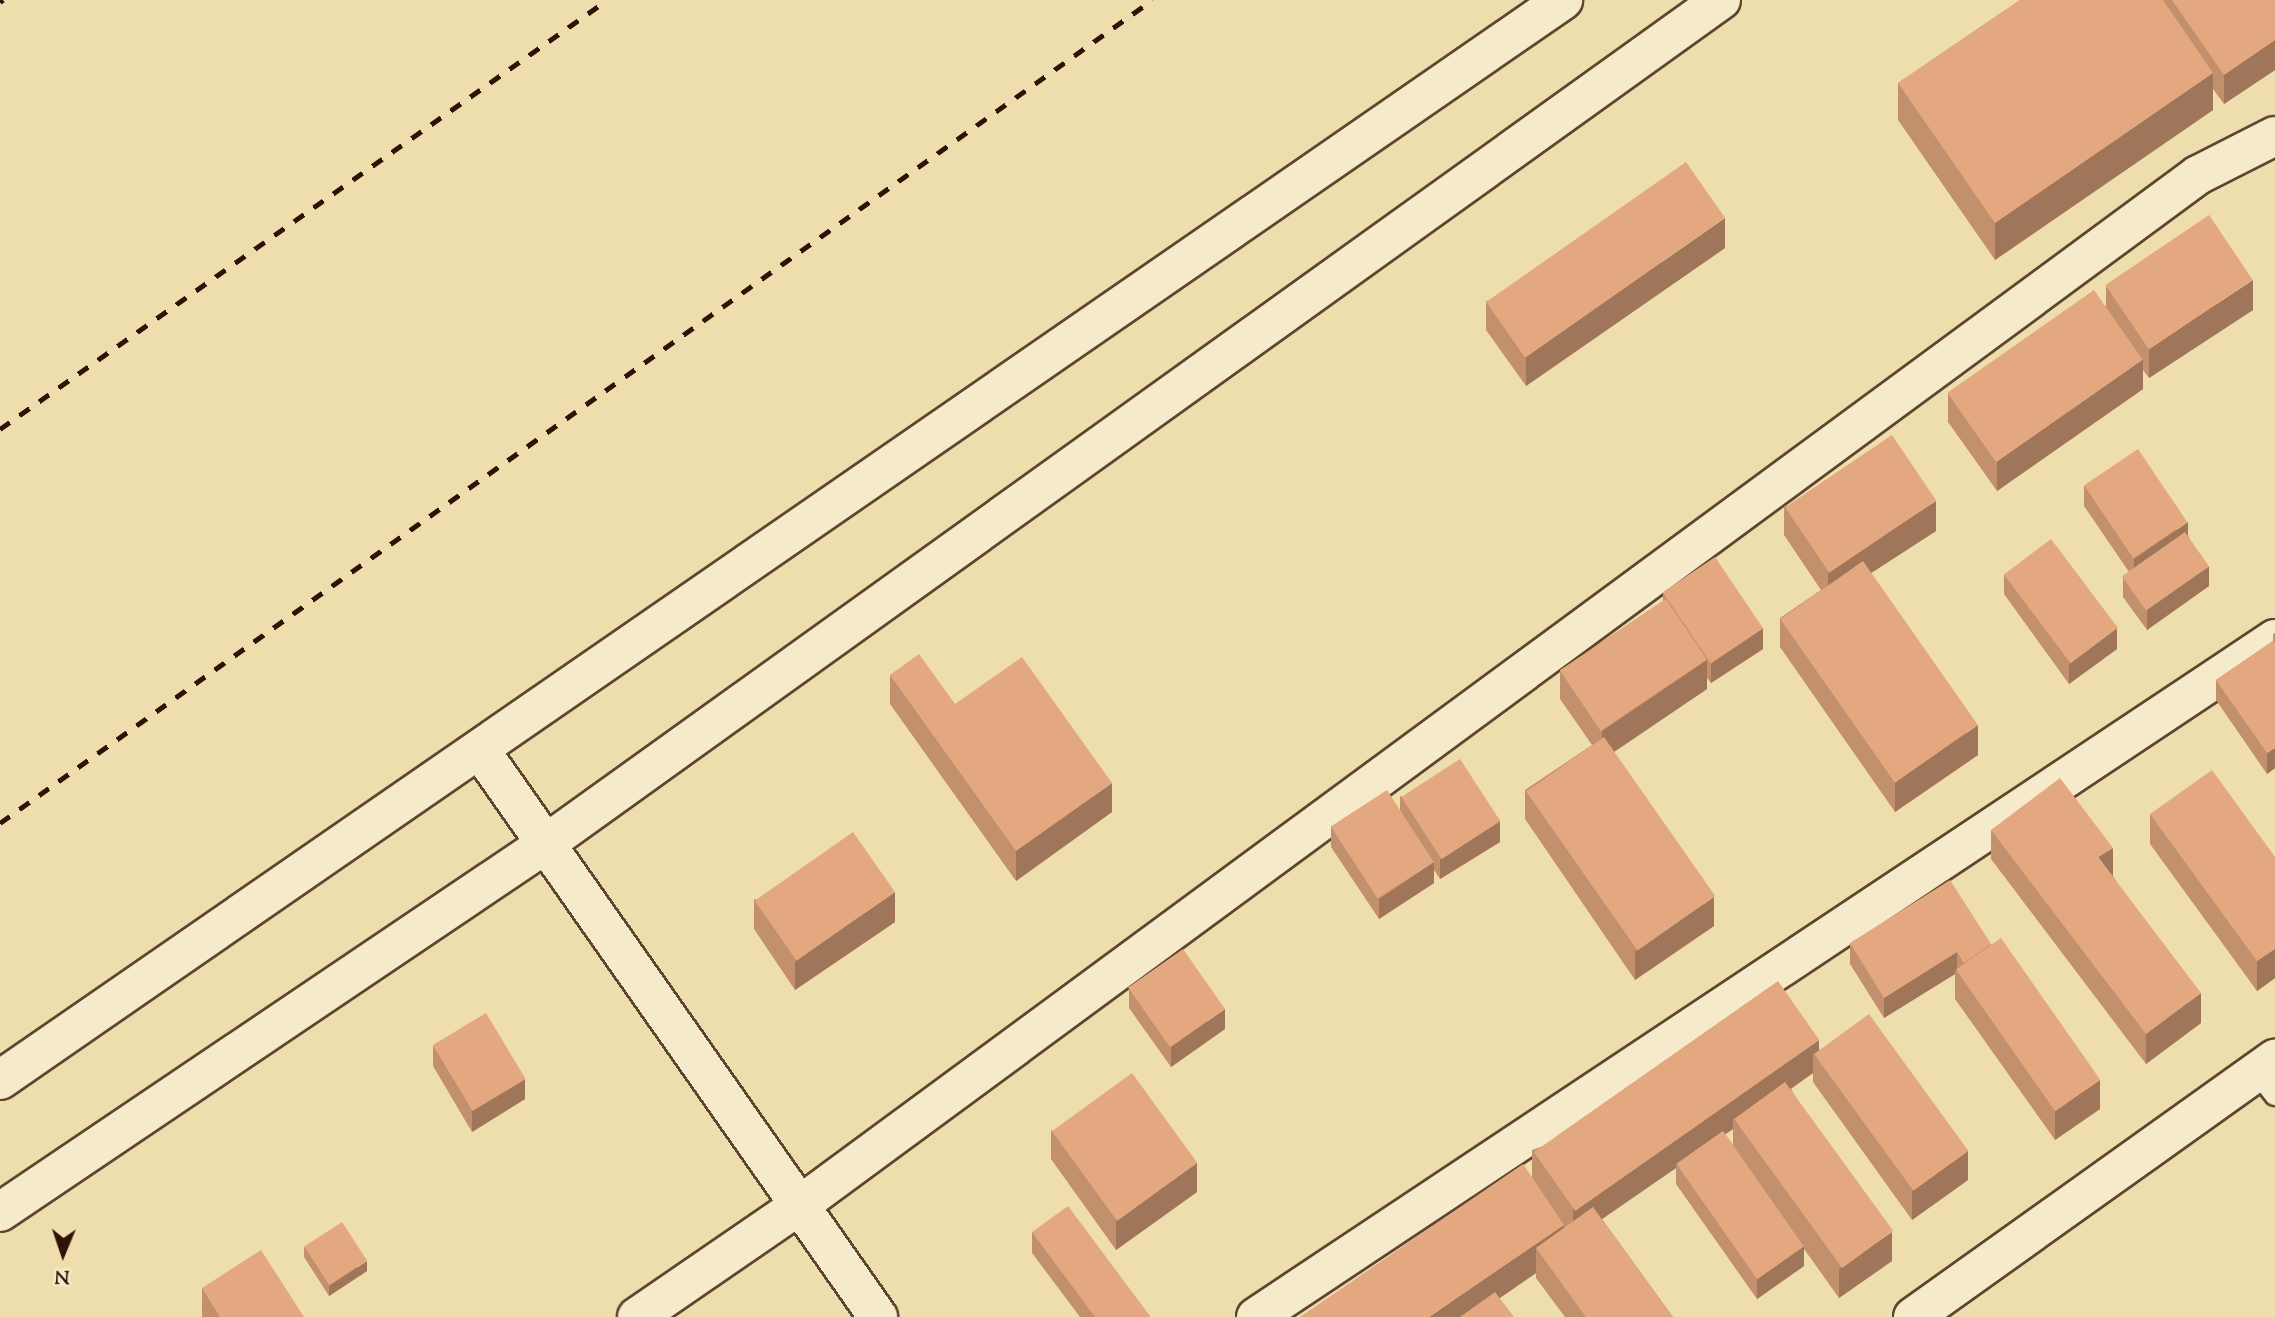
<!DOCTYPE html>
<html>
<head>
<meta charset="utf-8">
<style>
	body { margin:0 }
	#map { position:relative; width:2275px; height:1317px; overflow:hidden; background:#efdead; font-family:"Sorts Mill Goudy",serif }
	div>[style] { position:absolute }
	.roads { filter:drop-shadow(2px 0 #5f452f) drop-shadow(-2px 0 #5f452f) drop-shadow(0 2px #5f452f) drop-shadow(0 -2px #5f452f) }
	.service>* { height:23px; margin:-11.5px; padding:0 11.5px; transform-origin:11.5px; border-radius:11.5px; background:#f5eaca }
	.minor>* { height:38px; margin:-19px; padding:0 19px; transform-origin:19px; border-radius:19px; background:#f5eaca }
	.tertiary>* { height:38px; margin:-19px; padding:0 19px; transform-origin:19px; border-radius:19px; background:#f5eaca }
	.rail>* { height:5px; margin-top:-2.5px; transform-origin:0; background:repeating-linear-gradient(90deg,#2f1205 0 12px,transparent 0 24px) }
	.wall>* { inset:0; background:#c3906d }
	.shaded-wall>* { inset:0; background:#9f7659 }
	.building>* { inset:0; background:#e3a87f; transform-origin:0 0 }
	span { translate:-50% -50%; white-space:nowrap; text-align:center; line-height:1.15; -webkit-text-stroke:6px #f5eaca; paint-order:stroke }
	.north { position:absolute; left:28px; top:1219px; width:70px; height:70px; -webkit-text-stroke:5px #f5eaca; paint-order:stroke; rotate:182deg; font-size:19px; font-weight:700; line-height:28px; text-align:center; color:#2f1205 }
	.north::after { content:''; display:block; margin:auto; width:24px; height:32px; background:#2f1205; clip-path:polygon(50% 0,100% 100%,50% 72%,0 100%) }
</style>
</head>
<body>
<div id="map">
	<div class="roads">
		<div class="service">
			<i style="left:2258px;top:1071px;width:28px;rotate:52deg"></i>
		</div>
		<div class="minor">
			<i style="left:637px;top:1317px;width:198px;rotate:-34.5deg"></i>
			<i style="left:800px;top:1205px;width:1736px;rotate:-36.38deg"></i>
			<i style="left:2198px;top:175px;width:86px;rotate:-26.9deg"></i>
			<i style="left:1256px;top:1317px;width:1224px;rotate:-33.64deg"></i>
			<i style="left:1913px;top:1317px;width:445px;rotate:-35.5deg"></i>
		</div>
		<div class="tertiary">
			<i style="left:480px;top:750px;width:693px;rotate:54.93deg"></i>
			<i style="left:0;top:1080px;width:1900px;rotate:-34.64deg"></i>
			<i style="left:0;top:1212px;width:656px;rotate:-34deg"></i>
			<i style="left:544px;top:845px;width:1449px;rotate:-35.68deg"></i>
		</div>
	</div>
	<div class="rail">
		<i style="left:0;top:2px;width:4px;rotate:-34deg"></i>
		<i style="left:0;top:429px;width:743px;rotate:-35.25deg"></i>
		<i style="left:0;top:823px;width:1416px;rotate:-35.54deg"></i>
	</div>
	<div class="wall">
		<i style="clip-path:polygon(2020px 0,2275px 0,2275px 70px,2224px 104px,2213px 89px,2213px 110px,1995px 260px,1898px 120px,1898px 83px)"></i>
		<i style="clip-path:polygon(1725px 248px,1526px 386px,1486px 330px,1486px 301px)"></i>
		<i style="clip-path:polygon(2106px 285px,2253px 310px,2149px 378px,2143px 370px,2143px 389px,1997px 491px,1948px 422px,1948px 393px,2106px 306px)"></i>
		<i style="clip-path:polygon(2084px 486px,2188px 535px,2209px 586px,2147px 630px,2123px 597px,2123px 577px,2129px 572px,2084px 506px)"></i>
		<i style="clip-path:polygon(1784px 506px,1936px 531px,1871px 573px,1978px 755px,1895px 812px,1780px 647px,1780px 618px,1821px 590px,1784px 535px)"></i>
		<i style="clip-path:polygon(2004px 574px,2117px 649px,2069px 684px,2004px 594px)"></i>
		<i style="clip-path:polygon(1663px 592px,1763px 649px,1711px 683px,1707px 678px,1707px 689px,1614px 752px,1714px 926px,1635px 980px,1525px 819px,1525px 790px,1592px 745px,1560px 699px,1560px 670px,1663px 601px)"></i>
		<i style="clip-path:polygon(2275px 633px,2275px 768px,2267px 774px,2216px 700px,2216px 680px,2273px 641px,2273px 634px)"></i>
		<i style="clip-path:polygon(890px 675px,955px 704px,1112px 812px,1016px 881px,890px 704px)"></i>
		<i style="clip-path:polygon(1400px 796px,1500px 842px,1440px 879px,1434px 870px,1434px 883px,1379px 919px,1331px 847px,1331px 826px,1400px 810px)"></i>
		<i style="clip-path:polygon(2150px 814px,2275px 857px,2275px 978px,2257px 991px,2150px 844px)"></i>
		<i style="clip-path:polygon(1991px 830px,2113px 876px,2201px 1023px,2146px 1064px,1991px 859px)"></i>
		<i style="clip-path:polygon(754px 899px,895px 922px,795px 990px,754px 929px)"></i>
		<i style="clip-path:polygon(1850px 943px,1991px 944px,2100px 1109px,2055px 1140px,1955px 999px,1955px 974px,1884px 1018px,1850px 964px)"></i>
		<i style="clip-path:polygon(1129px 988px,1225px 1029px,1171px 1067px,1129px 1008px)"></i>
		<i style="clip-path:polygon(433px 1046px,525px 1099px,472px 1132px,433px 1066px)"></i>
		<i style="clip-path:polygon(evenodd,1819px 1049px,1968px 1180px,1912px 1220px,1813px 1082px,1813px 1073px,1791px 1089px,1892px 1261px,1839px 1298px,1804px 1249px,1804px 1266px,1757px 1299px,1676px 1184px,1676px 1168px,1602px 1219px,1673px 1317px,1565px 1317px,1536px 1278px,1536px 1273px,1500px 1298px,1300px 1317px,1532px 1177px,1532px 1150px,1819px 1049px,1733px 1129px,1733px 1145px,1725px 1134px,1733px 1129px)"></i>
		<i style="clip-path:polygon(1051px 1130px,1197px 1192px,1116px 1250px,1051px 1159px)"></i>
		<i style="clip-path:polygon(1032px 1232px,1150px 1317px,1080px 1317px,1032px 1253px)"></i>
		<i style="clip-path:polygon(304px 1247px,367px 1271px,329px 1296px,304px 1257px)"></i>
		<i style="clip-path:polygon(202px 1288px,304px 1317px,202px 1317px)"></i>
	</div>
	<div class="shaded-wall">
		<i style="clip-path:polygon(2275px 40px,2275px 70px,2224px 104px,2224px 75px)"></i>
		<i style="clip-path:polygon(2213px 73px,2213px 110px,1995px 260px,1995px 223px)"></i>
		<i style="clip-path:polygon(1725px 218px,1725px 248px,1526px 386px,1526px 357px)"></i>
		<i style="clip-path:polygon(2253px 280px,2253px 310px,2149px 378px,2149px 349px)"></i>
		<i style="clip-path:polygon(2143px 359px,2143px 389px,1997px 491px,1997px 461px)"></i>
		<i style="clip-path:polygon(1936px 501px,1936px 531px,1828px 601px,1828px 571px)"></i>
		<i style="clip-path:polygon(2188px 522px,2188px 542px,2134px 579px,2134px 559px)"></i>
		<i style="clip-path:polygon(2209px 566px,2209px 586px,2147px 630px,2147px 610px)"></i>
		<i style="clip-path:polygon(1763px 628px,1763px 649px,1711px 683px,1711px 663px)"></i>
		<i style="clip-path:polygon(2117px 628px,2117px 649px,2069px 684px,2069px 664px)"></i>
		<i style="clip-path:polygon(1707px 660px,1707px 689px,1602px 760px,1602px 731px)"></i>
		<i style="clip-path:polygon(1978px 725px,1978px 755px,1895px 812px,1895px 782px)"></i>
		<i style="clip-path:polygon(2275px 748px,2275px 768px,2267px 774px,2267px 753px)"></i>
		<i style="clip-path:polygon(1112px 783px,1112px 812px,1016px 881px,1016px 851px)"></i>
		<i style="clip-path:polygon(1500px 821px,1500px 842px,1440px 879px,1440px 859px)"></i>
		<i style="clip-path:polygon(2113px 848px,2113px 877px,2098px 857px)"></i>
		<i style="clip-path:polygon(1434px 862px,1434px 883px,1379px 919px,1379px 899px)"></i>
		<i style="clip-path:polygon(895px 892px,895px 922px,795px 990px,795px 961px)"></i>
		<i style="clip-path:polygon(1714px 897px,1714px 926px,1635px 980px,1635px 951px)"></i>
		<i style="clip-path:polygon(2275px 949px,2275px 978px,2257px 991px,2257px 961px)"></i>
		<i style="clip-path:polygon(1957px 952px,1957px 972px,1955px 969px,1955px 974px,1884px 1018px,1884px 998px)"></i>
		<i style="clip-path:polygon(2201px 993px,2201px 1023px,2146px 1064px,2146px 1034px)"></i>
		<i style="clip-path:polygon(1225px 1009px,1225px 1029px,1171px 1067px,1171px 1047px)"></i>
		<i style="clip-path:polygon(1819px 1040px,1819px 1061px,1813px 1053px,1813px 1073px,1738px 1125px,1733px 1118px,1733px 1129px,1678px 1167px,1676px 1164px,1676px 1168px,1573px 1239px,1573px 1209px)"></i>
		<i style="clip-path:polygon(525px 1079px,525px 1099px,472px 1132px,472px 1111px)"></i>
		<i style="clip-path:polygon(2100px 1080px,2100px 1109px,2055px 1140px,2055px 1111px)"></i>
		<i style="clip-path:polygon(1968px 1151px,1968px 1180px,1912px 1220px,1912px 1191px)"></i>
		<i style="clip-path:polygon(1197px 1163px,1197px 1192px,1116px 1250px,1116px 1220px)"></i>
		<i style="clip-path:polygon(1564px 1225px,1564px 1254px,1536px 1248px,1536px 1273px,1472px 1317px,1429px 1317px)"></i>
		<i style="clip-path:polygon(1892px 1232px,1892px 1261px,1839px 1298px,1839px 1269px)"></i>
		<i style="clip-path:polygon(1804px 1246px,1804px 1266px,1757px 1299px,1757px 1279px)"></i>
		<i style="clip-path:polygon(367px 1261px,367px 1271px,329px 1296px,329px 1286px)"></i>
	</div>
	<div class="building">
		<i style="clip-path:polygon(2020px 0,2163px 0,2213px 73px,1995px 223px,1898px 83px)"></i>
		<i style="clip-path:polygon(2172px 0,2275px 0,2275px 40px,2224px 75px)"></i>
		<i style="left:1686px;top:162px;width:68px;height:244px;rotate:55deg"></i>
		<i style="left:2209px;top:215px;width:78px;height:125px;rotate:56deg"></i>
		<i style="left:2094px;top:290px;width:85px;height:179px;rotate:55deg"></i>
		<i style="left:1892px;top:435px;width:79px;height:129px;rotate:56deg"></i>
		<i style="left:2138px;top:449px;width:88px;height:65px;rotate:56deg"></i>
		<i style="left:2185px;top:532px;width:42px;height:77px;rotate:55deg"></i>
		<i style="left:2051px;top:539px;width:111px;height:59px;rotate:53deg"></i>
		<i style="left:1715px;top:557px;width:86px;height:63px;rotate:56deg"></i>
		<i style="left:1863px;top:561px;width:200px;height:101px;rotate:55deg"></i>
		<i style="left:1666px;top:599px;width:73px;height:128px;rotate:56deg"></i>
		<i style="clip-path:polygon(2273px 641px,2275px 644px,2275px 748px,2267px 753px,2216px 680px)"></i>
		<i style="clip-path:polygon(919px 654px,955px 704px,1022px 657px,1112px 783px,1016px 851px,890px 675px)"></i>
		<i style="left:1604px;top:737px;width:194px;height:95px;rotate:55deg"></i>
		<i style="left:1460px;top:759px;width:74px;height:70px;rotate:57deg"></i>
		<i style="clip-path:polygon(2212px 770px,2275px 857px,2275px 949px,2257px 961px,2150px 814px)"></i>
		<i style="clip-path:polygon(2060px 778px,2113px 848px,2098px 857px,2201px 993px,2146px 1034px,1991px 830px)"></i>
		<i style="left:1387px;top:790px;width:86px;height:67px;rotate:57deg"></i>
		<i style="left:853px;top:832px;width:73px;height:120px;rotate:55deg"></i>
		<i style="clip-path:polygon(1950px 880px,1991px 944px,1964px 963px,1957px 952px,1884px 998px,1850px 943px)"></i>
		<i style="left:2001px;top:938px;width:173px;height:55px;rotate:55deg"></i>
		<i style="left:1183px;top:949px;width:73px;height:67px;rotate:55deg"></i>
		<i style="left:1778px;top:981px;width:72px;height:298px;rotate:55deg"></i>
		<i style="left:486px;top:1013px;width:77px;height:62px;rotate:59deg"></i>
		<i style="left:1869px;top:1014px;width:169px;height:68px;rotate:54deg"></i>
		<i style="left:1132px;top:1073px;width:111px;height:99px;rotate:54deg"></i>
		<i style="left:1785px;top:1082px;width:184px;height:63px;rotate:54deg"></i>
		<i style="left:1723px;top:1131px;width:141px;height:57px;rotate:55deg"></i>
		<i style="clip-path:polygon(1523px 1164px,1564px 1225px,1429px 1317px,1300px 1317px)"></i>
		<i style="clip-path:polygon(1068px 1206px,1150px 1316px,1149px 1317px,1095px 1317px,1032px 1232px)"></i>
		<i style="clip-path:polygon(1593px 1207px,1673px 1317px,1586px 1317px,1536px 1248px)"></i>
		<i style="left:342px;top:1222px;width:46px;height:45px;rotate:57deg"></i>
		<i style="clip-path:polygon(261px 1250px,304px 1317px,220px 1317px,202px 1288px)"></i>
		<i style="clip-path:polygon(1495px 1292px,1514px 1317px,1460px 1317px)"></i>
	</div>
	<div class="north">N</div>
</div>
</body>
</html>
